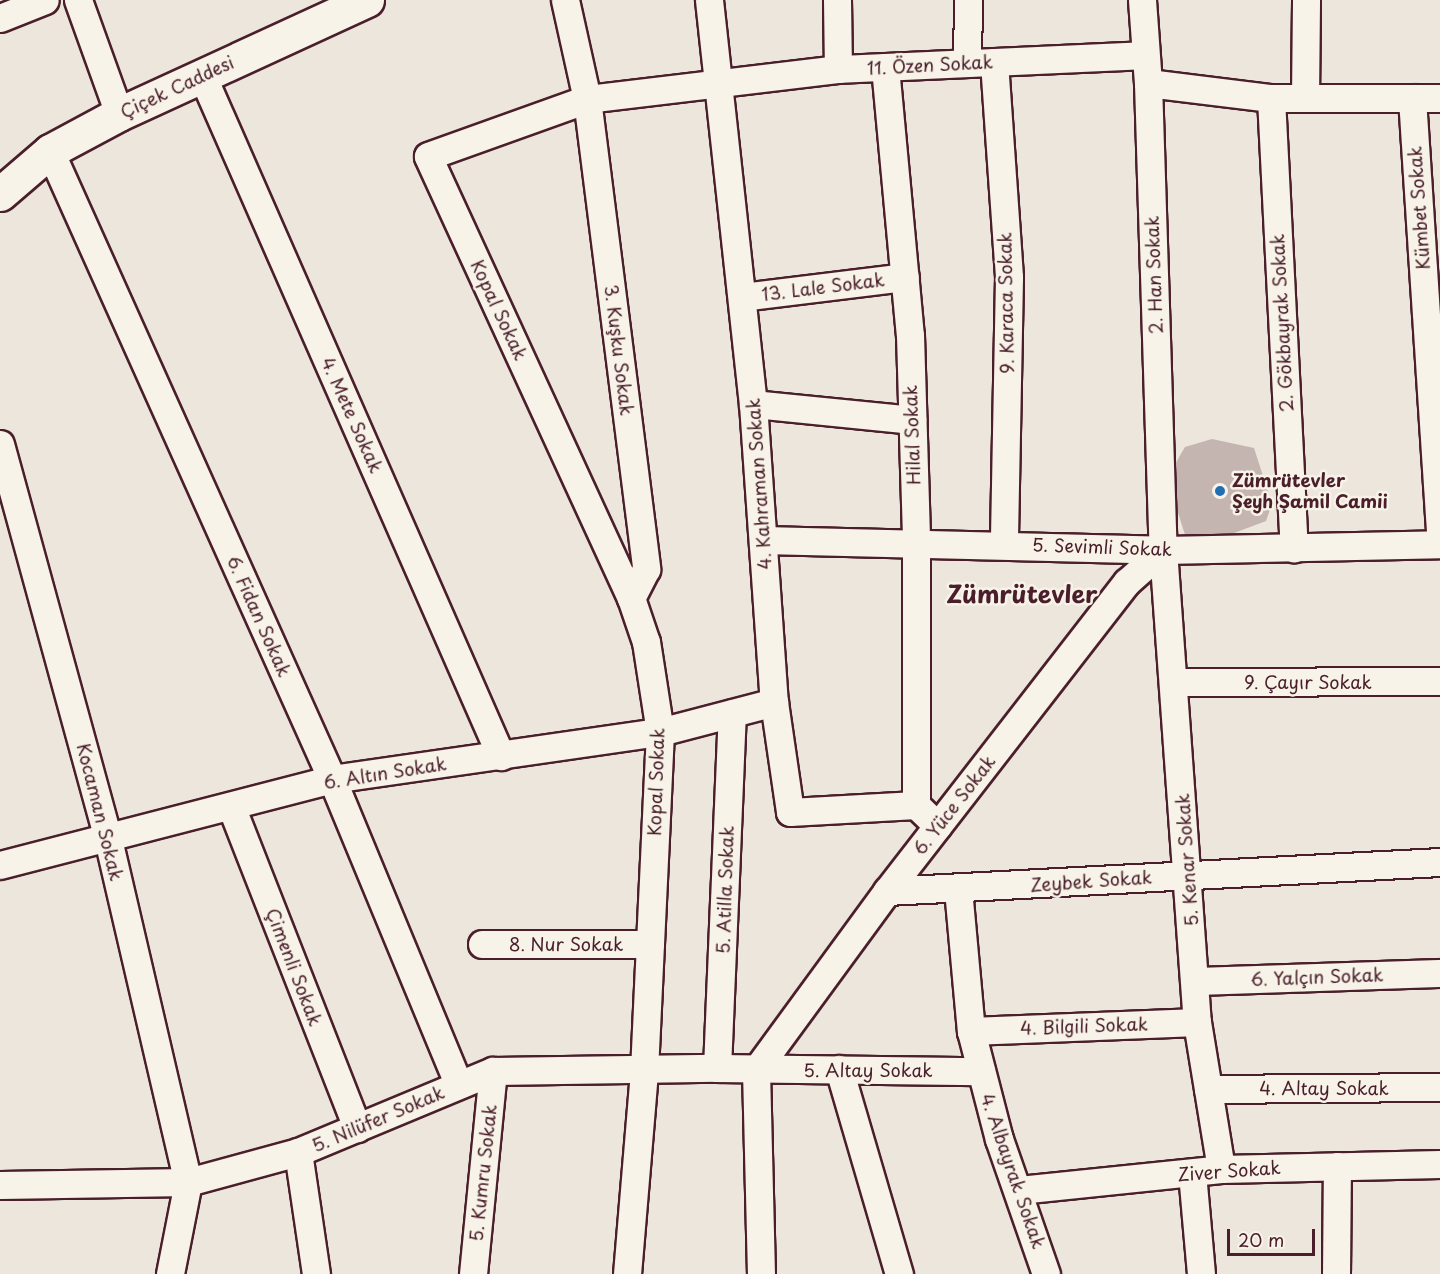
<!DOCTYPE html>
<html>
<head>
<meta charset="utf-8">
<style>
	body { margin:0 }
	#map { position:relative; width:1440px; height:1274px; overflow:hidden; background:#ece6dd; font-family:"Playpen Sans",sans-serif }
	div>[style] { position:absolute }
	.building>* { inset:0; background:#c4b5b0 }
	.roads { filter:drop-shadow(2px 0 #4a1f2b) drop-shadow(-2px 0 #4a1f2b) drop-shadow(0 2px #4a1f2b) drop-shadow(0 -2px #4a1f2b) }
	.street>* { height:27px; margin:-13.5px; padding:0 13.5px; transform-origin:13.5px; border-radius:13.5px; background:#f7f3e8 }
	.secondary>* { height:33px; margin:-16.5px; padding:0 16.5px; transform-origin:16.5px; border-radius:16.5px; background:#f7f3e8 }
	.dots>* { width:16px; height:16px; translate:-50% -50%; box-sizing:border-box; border:3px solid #f7f3e8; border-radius:50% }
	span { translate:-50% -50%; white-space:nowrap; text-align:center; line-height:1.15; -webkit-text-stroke:5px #f7f3e8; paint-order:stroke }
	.street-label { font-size:18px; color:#4a1f2b }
	.poi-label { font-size:18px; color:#4a1f2b; font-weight:700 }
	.left { translate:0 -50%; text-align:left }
	.district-label { font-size:24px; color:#4a1f2b; font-weight:700 }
	.scale { position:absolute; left:1227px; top:1229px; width:88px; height:27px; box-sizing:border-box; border:3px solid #4a1f2b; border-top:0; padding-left:8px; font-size:18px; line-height:21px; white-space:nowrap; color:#4a1f2b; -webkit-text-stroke:4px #f7f3e8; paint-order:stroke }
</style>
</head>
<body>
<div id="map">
	<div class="building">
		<i style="clip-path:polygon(1212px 439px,1254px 448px,1272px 504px,1266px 521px,1213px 541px,1186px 538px,1167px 478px,1185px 447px)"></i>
	</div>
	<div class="roads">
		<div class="street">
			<i style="left:78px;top:0;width:121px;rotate:70.2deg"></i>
			<i style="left:565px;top:0;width:101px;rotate:77.5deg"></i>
			<i style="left:587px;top:99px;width:474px;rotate:82.8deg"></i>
			<i style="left:646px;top:569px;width:33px;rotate:117deg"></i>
			<i style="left:709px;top:0;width:406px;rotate:83.8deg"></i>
			<i style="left:753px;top:404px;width:299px;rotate:86deg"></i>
			<i style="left:774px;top:702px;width:111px;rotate:81.7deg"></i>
			<i style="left:790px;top:812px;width:126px;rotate:-3.2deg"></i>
			<i style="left:916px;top:805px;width:30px;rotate:44deg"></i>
			<i style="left:837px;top:0;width:69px;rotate:89.2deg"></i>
			<i style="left:1142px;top:0;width:83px;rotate:85.9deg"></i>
			<i style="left:1148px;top:83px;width:467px;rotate:88.2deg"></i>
			<i style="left:1163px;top:550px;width:473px;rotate:85.9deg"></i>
			<i style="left:1197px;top:1022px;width:149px;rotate:80.7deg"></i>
			<i style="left:0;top:18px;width:48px;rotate:-21.8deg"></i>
			<i style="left:994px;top:62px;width:216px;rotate:86deg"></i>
			<i style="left:1009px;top:277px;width:268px;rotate:91.1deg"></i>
			<i style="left:967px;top:63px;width:63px;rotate:-89.1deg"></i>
			<i style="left:885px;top:67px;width:269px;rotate:84.7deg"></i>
			<i style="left:910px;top:335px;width:208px;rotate:88.3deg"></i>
			<i style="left:916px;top:543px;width:262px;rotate:90deg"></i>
			<i style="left:202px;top:75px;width:744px;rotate:66.3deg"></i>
			<i style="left:1148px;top:83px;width:124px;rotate:7deg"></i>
			<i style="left:1271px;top:98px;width:169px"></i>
			<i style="left:1271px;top:98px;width:451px;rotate:87.1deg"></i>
			<i style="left:1305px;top:98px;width:98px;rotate:-89.4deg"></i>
			<i style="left:1412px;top:98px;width:436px;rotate:86.3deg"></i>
			<i style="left:50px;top:151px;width:688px;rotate:65.82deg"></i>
			<i style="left:332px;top:779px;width:331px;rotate:67.5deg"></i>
			<i style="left:742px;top:297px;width:164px;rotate:-7deg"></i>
			<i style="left:753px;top:404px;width:160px;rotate:5.7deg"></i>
			<i style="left:0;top:444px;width:409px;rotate:74.7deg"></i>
			<i style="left:108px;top:839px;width:352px;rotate:76.9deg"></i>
			<i style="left:188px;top:1182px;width:94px;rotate:101.1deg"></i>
			<i style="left:763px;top:540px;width:400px;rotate:1.4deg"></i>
			<i style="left:1163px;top:550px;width:277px;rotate:-1.2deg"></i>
			<i style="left:1175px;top:682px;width:265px;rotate:-0.2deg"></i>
			<i style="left:231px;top:806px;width:346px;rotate:68.6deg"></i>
			<i style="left:0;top:865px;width:343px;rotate:-14.5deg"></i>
			<i style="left:332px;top:779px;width:331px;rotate:-8.2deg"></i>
			<i style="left:660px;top:732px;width:118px;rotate:-14.7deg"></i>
			<i style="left:958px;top:889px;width:143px;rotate:84.8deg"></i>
			<i style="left:971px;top:1031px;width:112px;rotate:75.5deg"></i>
			<i style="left:999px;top:1139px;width:143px;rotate:70.8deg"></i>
			<i style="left:887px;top:891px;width:554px;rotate:-3deg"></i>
			<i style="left:482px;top:944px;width:168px"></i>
			<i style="left:1195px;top:981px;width:245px;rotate:-1.9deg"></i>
			<i style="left:971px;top:1031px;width:226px;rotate:-2.3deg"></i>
			<i style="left:717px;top:1068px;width:355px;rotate:-87.6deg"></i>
			<i style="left:839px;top:1069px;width:214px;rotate:73.7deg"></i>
			<i style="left:756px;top:1070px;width:222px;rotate:-53.8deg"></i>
			<i style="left:887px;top:891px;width:391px;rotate:-52.2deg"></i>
			<i style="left:1127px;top:582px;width:48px;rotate:-41.6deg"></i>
			<i style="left:756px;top:1070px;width:204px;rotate:88.6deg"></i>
			<i style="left:1208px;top:1089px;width:232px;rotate:-0.5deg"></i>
			<i style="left:298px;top:1152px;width:123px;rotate:81.6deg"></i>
			<i style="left:1192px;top:1173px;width:101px;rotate:84.9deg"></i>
			<i style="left:0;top:1185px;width:188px;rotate:-0.9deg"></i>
			<i style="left:188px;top:1182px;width:114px;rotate:-15.3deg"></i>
			<i style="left:298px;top:1152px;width:211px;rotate:-22.6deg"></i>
			<i style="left:493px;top:1071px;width:224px;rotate:-0.8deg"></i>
			<i style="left:717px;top:1068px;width:264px;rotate:0.7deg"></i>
			<i style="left:1019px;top:1190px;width:203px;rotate:-5.9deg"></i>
			<i style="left:1221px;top:1169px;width:219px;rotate:-1.3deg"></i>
			<i style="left:473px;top:1274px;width:204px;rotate:-84.4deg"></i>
			<i style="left:627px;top:1274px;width:204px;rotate:-85.2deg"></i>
			<i style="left:644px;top:1071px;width:339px;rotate:-87.3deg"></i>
			<i style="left:660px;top:732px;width:91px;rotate:-98.8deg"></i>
			<i style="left:646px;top:642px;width:46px;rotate:-108.8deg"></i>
			<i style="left:631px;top:598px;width:486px;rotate:-114.7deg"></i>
			<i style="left:428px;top:156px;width:169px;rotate:-19.7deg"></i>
			<i style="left:587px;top:99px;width:253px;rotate:-6.8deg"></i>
			<i style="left:838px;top:69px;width:307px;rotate:-2.6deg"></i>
			<i style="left:1336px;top:1274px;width:108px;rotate:-89.5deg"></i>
		</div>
		<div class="secondary">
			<i style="left:0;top:194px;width:66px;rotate:-40.7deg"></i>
			<i style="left:50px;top:151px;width:78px;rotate:-28.2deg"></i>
			<i style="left:119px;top:114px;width:273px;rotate:-24.7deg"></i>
		</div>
	</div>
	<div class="dots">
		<i style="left:1220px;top:491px;background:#1f6fb2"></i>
	</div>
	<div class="street-label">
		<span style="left:930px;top:65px;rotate:-3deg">11. Özen Sokak</span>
		<span style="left:177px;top:87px;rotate:-25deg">Çiçek Caddesi</span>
		<span style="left:1419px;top:208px;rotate:-94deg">Kümbet Sokak</span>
		<span style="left:1154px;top:275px;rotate:-92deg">2. Han Sokak</span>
		<span style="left:823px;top:287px;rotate:-7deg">13. Lale Sokak</span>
		<span style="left:1006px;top:303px;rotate:-91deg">9. Karaca Sokak</span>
		<span style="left:499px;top:310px;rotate:65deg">Kopal Sokak</span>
		<span style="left:1282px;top:323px;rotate:-93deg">2. Gökbayrak Sokak</span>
		<span style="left:619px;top:350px;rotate:83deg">3. Kuşku Sokak</span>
		<span style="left:352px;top:415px;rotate:66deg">4. Mete Sokak</span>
		<span style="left:912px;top:435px;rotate:-92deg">Hilal Sokak</span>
		<span style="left:759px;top:484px;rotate:-94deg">4. Kahraman Sokak</span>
		<span style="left:1102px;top:547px;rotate:2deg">5. Sevimli Sokak</span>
		<span style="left:259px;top:616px;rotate:66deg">6. Fidan Sokak</span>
		<span style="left:1308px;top:682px">9. Çayır Sokak</span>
		<span style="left:385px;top:773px;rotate:-9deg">6. Altın Sokak</span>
		<span style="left:656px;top:782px;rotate:-88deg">Kopal Sokak</span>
		<span style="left:954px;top:805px;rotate:-52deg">6. Yüce Sokak</span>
		<span style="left:100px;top:812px;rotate:76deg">Kocaman Sokak</span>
		<span style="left:1187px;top:860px;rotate:-94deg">5. Kenar Sokak</span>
		<span style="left:1091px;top:881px;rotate:-4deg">Zeybek Sokak</span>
		<span style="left:725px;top:890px;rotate:-88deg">5. Atilla Sokak</span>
		<span style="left:566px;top:944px">8. Nur Sokak</span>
		<span style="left:294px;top:967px;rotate:69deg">Çimenli Sokak</span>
		<span style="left:1317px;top:977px;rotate:-2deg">6. Yalçın Sokak</span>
		<span style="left:1084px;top:1026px;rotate:-2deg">4. Bilgili Sokak</span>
		<span style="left:868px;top:1070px">5. Altay Sokak</span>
		<span style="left:1324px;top:1088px">4. Altay Sokak</span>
		<span style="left:378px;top:1119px;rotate:-23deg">5. Nilüfer Sokak</span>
		<span style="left:1013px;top:1171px;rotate:71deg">4. Albayrak Sokak</span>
		<span style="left:1229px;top:1171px;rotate:-4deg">Ziver Sokak</span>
		<span style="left:483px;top:1173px;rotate:-84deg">5. Kumru Sokak</span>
	</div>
	<div class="poi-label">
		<span class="left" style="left:1232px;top:491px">Zümrütevler<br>Şeyh Şamil Camii</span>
	</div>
	<div class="district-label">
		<span style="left:1022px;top:594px">Zümrütevler</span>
	</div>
	<div class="scale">20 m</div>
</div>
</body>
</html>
